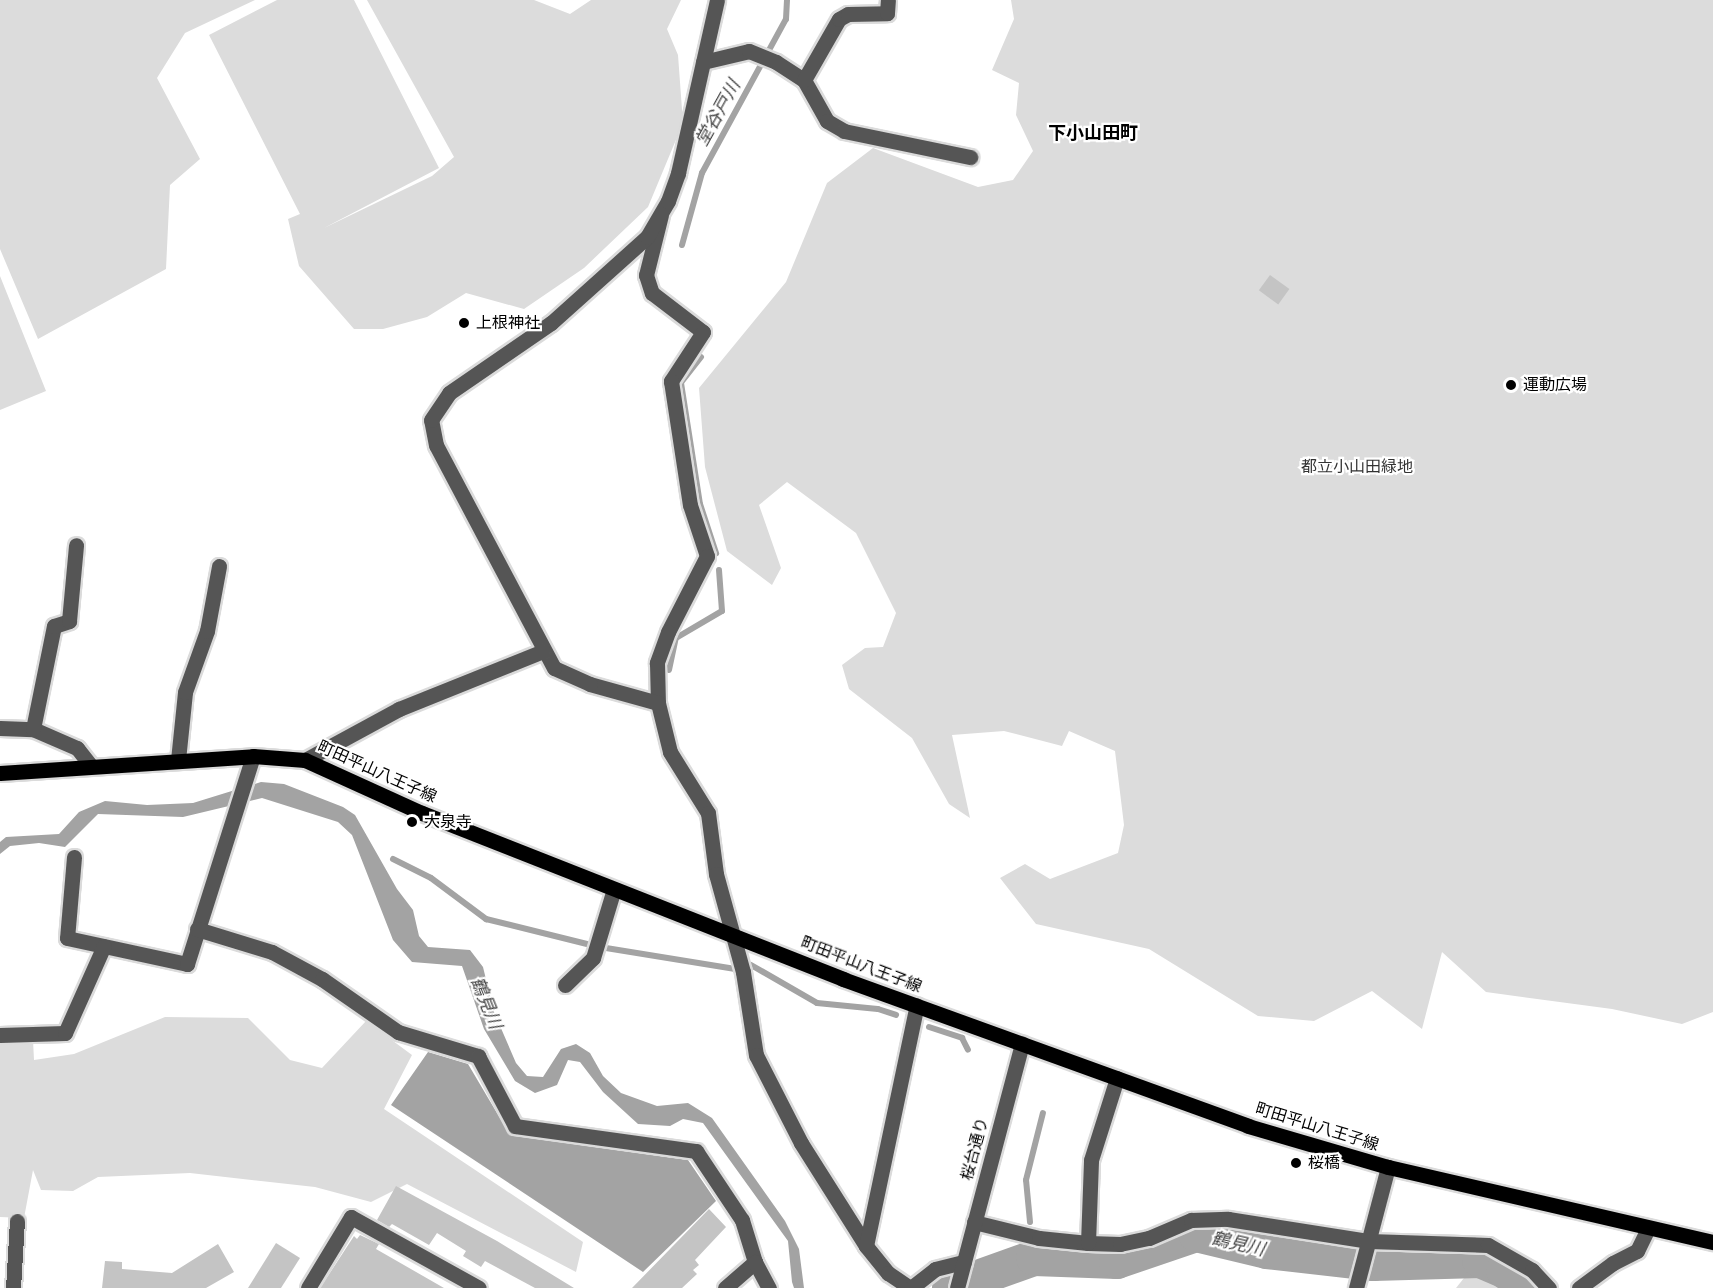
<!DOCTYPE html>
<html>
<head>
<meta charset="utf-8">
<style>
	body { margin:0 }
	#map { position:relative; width:1713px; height:1288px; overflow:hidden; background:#fff; font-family:"Public Sans","Noto Sans JP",sans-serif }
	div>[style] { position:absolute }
	.green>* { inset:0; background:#dcdcdc }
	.water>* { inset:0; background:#a3a3a3 }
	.stream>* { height:6px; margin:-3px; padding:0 3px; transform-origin:3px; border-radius:3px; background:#a3a3a3 }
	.river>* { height:36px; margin:-18px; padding:0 18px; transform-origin:18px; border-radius:18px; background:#a3a3a3 }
	.building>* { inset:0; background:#c4c4c4; transform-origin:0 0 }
	.roads { filter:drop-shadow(2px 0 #dbdbdb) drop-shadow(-2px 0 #dbdbdb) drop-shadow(0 2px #dbdbdb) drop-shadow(0 -2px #dbdbdb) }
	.minor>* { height:15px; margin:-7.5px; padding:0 7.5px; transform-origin:7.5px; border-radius:7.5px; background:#555 }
	.major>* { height:15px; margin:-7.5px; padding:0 7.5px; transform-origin:7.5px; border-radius:7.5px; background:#000 }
	.dots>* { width:16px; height:16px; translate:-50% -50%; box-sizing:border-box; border:3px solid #fff; border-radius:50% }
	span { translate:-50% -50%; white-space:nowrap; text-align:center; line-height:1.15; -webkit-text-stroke:4.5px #fff; paint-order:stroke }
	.poi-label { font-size:16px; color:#000 }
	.left { translate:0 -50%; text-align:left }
	.park-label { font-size:16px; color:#333 }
	.street-label { font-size:16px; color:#000 }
	.water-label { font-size:18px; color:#444; font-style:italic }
	.neighbourhood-label { font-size:18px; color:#000; font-weight:700 }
</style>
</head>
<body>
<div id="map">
	<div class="green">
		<i style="clip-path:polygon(0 0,255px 0,185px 33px,157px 78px,200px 159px,170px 185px,166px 269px,38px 339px,0 249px)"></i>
		<i style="clip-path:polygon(277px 0,354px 0,439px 168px,324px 228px,432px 176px,454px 157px,367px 0,534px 0,570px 14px,591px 0,681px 0,667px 29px,678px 55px,683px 123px,648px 207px,584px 268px,524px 309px,466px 293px,427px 317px,383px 329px,354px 329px,299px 266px,288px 219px,300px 214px,209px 35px)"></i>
		<i style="clip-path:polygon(1011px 0,1713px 0,1713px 1012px,1682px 1024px,1612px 1009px,1486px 992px,1442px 952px,1422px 1029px,1372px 991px,1314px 1021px,1258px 1016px,1149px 949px,1036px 924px,1000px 878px,1025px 864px,1050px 879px,1118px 853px,1124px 825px,1115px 751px,1069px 731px,1062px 746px,1004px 731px,952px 735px,970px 818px,949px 804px,912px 738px,849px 689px,842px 665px,865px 648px,883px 647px,896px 613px,856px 533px,787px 482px,759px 505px,781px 568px,772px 585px,727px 551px,705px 467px,699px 388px,786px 282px,827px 183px,873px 148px,978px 187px,1013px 180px,1033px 151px,1016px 115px,1019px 83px,992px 70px,1014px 19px)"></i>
		<i style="clip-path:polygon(0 276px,46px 391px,0 410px)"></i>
		<i style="clip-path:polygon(165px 1017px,248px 1018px,290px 1060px,322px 1068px,366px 1021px,412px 1055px,384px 1109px,583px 1242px,576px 1272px,407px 1184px,371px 1202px,315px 1187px,190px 1173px,98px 1177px,73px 1191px,41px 1190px,33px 1170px,24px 1218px,0 1217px,0 1041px,33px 1040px,34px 1060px,74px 1054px)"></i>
		<i style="clip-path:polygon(1468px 1273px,1480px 1275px,1505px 1288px,1456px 1288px)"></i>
	</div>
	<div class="water">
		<i style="clip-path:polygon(261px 782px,284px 784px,343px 807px,355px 815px,397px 889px,413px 910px,419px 936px,428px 947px,470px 950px,483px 967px,494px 1012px,516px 1063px,527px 1076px,543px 1077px,561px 1049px,576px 1044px,590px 1053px,603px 1076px,621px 1093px,657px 1106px,688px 1103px,712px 1118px,785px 1221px,799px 1249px,804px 1288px,794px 1288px,792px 1282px,788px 1241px,703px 1123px,683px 1119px,670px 1126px,638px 1124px,603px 1092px,580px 1062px,568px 1060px,557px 1085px,535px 1093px,515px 1081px,484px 1029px,462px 966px,412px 962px,393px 940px,352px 835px,338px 822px,262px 798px,183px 817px,98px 814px,65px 847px,39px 843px,10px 846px,0 854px,0 842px,6px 837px,59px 834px,79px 812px,105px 801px,147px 805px,193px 803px)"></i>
		<i style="clip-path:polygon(428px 1052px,468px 1064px,510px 1135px,688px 1160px,716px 1201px,643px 1272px,391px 1105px)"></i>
	</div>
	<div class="stream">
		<i style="left:682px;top:245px;width:75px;rotate:-74.5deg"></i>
		<i style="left:702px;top:173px;width:175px;rotate:-61.4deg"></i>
		<i style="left:786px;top:19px;width:19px;rotate:-87deg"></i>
		<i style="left:701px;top:357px;width:33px;rotate:128deg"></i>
		<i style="left:681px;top:383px;width:122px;rotate:81.1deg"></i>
		<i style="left:700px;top:504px;width:52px;rotate:71.9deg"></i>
		<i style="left:669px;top:670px;width:33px;rotate:-78deg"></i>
		<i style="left:676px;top:638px;width:53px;rotate:-30.4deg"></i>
		<i style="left:722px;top:611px;width:41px;rotate:-94.2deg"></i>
		<i style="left:393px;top:859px;width:42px;rotate:26.6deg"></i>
		<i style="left:431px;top:878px;width:69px;rotate:36.7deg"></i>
		<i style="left:486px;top:919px;width:104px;rotate:13.9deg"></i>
		<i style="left:606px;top:948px;width:131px;rotate:9.2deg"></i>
		<i style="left:751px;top:965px;width:76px;rotate:29.9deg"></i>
		<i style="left:817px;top:1003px;width:61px;rotate:5.6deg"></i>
		<i style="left:878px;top:1009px;width:19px;rotate:18deg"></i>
		<i style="left:929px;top:1027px;width:35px;rotate:18deg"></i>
		<i style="left:962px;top:1038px;width:13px;rotate:63deg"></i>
		<i style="left:1030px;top:1222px;width:42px;rotate:-95.4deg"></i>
		<i style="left:1026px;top:1180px;width:69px;rotate:-75.8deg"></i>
		<i style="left:1033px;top:1249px;width:9px;rotate:84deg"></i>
	</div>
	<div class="river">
		<i style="left:950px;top:1288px;width:89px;rotate:-19.7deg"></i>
		<i style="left:1034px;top:1258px;width:83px;rotate:2.1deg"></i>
		<i style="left:1117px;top:1261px;width:83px;rotate:-18.9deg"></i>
		<i style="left:1196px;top:1234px;width:73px;rotate:13.5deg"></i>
		<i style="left:1267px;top:1251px;width:107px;rotate:6.5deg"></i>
		<i style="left:1373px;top:1263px;width:107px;rotate:-1.6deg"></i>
		<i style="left:1480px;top:1260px;width:26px;rotate:23deg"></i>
		<i style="left:1504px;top:1270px;width:30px;rotate:37deg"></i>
	</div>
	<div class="building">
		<i style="left:1270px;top:275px;width:24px;height:19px;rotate:36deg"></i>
		<i style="clip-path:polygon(396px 1186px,497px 1241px,574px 1288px,535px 1288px,485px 1261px,481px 1267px,463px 1256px,466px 1251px,437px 1233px,429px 1245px,392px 1224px,389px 1227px,377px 1220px)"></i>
		<i style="clip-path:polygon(709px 1209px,726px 1227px,695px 1260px,699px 1265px,693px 1270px,697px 1274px,682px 1288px,632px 1288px)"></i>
		<i style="clip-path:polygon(360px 1235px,379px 1244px,376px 1249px,444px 1288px,320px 1288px,354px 1236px,357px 1239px)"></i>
		<i style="clip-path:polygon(276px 1243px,300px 1258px,281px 1288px,248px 1288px)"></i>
		<i style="clip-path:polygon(218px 1244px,234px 1272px,206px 1288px,102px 1288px,105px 1261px,122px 1262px,122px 1269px,172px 1273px)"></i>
	</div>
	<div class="roads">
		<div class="minor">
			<i style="left:703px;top:62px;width:47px;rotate:-13.4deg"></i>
			<i style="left:749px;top:51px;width:29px;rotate:22deg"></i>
			<i style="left:776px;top:62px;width:33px;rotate:33deg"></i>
			<i style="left:804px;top:80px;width:47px;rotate:60.7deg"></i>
			<i style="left:827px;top:121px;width:20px;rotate:30deg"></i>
			<i style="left:844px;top:131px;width:129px;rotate:11.7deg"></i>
			<i style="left:804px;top:80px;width:70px;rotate:-60.2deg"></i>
			<i style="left:839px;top:19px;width:10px;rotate:-29deg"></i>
			<i style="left:848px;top:14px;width:39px;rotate:-1deg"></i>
			<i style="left:887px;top:13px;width:13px;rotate:-86deg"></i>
			<i style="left:661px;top:215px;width:62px;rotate:104deg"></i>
			<i style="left:646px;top:275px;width:19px;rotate:72deg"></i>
			<i style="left:652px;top:293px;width:64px;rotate:37.4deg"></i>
			<i style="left:703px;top:332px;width:59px;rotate:123.1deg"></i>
			<i style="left:671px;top:381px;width:125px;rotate:81.3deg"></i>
			<i style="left:690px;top:505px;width:54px;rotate:71.6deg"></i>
			<i style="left:707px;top:556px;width:85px;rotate:117.2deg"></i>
			<i style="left:668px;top:632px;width:33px;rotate:110deg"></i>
			<i style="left:657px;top:663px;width:40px;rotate:88.6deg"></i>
			<i style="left:658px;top:703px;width:50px;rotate:76.2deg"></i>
			<i style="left:670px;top:752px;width:72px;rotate:58.1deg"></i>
			<i style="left:708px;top:813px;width:62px;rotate:82.5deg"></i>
			<i style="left:716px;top:874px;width:102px;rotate:74.6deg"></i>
			<i style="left:743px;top:972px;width:84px;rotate:81.1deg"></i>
			<i style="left:756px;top:1055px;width:99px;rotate:62.9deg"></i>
			<i style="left:801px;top:1143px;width:122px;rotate:57.7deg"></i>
			<i style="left:866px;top:1246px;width:35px;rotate:51deg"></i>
			<i style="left:888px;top:1273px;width:27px;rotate:34deg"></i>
			<i style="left:658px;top:703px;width:71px;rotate:-164.4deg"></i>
			<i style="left:590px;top:684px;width:39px;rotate:-156deg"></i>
			<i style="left:554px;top:668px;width:252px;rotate:-117.9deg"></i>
			<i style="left:436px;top:445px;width:25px;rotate:-101deg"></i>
			<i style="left:431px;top:420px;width:32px;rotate:-56deg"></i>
			<i style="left:449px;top:393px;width:124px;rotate:-34.5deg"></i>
			<i style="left:551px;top:323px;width:129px;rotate:-41.9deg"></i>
			<i style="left:647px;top:237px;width:42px;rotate:-59.7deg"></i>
			<i style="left:668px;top:201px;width:30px;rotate:-70deg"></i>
			<i style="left:678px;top:173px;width:177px;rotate:-77.3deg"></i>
			<i style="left:0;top:728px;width:33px;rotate:2deg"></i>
			<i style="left:33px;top:729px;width:48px;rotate:23.4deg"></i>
			<i style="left:77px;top:748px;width:23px;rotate:52deg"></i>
			<i style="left:33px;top:729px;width:105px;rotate:-78.5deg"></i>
			<i style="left:54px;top:626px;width:16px;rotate:-18deg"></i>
			<i style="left:69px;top:621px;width:76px;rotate:-84.7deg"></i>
			<i style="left:178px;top:760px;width:68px;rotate:-84.1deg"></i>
			<i style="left:185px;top:692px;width:65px;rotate:-70.2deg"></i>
			<i style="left:207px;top:631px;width:66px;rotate:-79.5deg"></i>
			<i style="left:305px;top:760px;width:107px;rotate:-28.5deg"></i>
			<i style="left:399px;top:709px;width:155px;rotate:-21.9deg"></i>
			<i style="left:74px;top:857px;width:81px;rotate:94.9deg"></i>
			<i style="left:67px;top:938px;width:123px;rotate:12.2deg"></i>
			<i style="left:187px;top:964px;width:218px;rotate:-72.4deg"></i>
			<i style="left:197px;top:929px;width:78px;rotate:17deg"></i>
			<i style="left:272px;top:952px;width:57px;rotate:28.4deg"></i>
			<i style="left:322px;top:979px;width:93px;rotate:34.9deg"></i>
			<i style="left:398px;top:1032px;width:84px;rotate:16.7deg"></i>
			<i style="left:478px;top:1056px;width:79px;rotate:62.1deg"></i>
			<i style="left:515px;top:1126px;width:183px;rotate:7.9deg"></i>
			<i style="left:696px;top:1151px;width:83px;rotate:56.3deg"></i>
			<i style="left:742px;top:1220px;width:44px;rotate:72.8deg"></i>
			<i style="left:565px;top:985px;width:39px;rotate:-44deg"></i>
			<i style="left:593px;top:958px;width:72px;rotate:-73.1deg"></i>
			<i style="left:0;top:1035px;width:65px;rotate:-1.8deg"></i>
			<i style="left:65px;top:1033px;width:95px;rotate:-65.9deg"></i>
			<i style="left:974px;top:1222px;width:67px;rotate:13.8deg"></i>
			<i style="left:1039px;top:1238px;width:49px;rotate:5.8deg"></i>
			<i style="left:1088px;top:1243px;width:32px;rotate:2deg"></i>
			<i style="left:1120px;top:1244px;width:30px;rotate:-12deg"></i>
			<i style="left:1149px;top:1238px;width:46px;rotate:-23.2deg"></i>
			<i style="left:1191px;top:1220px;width:37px;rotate:-2deg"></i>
			<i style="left:1228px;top:1219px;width:143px;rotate:8.9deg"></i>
			<i style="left:1369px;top:1241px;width:119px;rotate:1.9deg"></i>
			<i style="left:1488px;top:1245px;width:51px;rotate:29.6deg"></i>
			<i style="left:1532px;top:1270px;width:25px;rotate:47deg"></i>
			<i style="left:1088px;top:1243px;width:83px;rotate:-87.9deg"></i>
			<i style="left:1091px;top:1160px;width:86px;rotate:-72.4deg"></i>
			<i style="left:866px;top:1246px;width:246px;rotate:-78.1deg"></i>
			<i style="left:13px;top:1288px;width:67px;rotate:-86.6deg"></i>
			<i style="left:308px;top:1288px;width:83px;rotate:-58.8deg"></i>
			<i style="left:351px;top:1217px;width:146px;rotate:29deg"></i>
			<i style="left:725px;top:1288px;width:40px;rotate:-41deg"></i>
			<i style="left:755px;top:1262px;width:30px;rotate:62deg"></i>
			<i style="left:911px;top:1288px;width:31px;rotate:-38deg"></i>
			<i style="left:935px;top:1269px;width:30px;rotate:-14deg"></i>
			<i style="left:957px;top:1288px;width:253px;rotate:-75.1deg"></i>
			<i style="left:1356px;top:1288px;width:125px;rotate:-75.2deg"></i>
			<i style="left:1579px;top:1288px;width:42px;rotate:-36.3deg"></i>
			<i style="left:1613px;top:1263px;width:27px;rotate:-27deg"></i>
			<i style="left:1637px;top:1251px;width:25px;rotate:-64deg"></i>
		</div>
		<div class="major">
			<i style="left:0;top:773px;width:254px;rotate:-3.8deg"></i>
			<i style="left:253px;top:756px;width:52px;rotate:4.4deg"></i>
			<i style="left:305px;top:760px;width:128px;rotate:24.4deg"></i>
			<i style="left:422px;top:813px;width:453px;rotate:21.5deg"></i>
			<i style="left:843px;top:979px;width:431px;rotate:19.9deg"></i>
			<i style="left:1248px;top:1126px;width:146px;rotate:16.3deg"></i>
			<i style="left:1388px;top:1167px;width:334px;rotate:13deg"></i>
		</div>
	</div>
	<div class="dots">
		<i style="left:464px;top:323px;background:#000"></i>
		<i style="left:1511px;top:385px;background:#000"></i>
		<i style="left:412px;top:822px;background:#000"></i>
		<i style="left:1296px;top:1163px;background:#000"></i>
	</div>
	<div class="poi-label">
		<span class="left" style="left:476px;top:323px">上根神社</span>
		<span class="left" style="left:1523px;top:385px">運動広場</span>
		<span class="left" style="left:424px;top:822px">大泉寺</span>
		<span class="left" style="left:1308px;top:1163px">桜橋</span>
	</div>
	<div class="park-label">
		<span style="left:1357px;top:467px">都立小山田緑地</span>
	</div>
	<div class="street-label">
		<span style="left:377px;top:772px;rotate:24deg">町田平山八王子線</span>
		<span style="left:861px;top:965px;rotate:21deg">町田平山八王子線</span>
		<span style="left:1317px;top:1127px;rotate:17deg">町田平山八王子線</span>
		<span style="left:975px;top:1149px;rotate:-75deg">桜台通り</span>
	</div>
	<div class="water-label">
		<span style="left:718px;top:113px;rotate:-61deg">堂谷戸川</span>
		<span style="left:486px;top:1003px;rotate:68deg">鶴見川</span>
		<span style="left:1238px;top:1244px;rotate:13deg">鶴見川</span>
	</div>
	<div class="neighbourhood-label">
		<span style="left:1093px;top:133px">下小山田町</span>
	</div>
</div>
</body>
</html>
